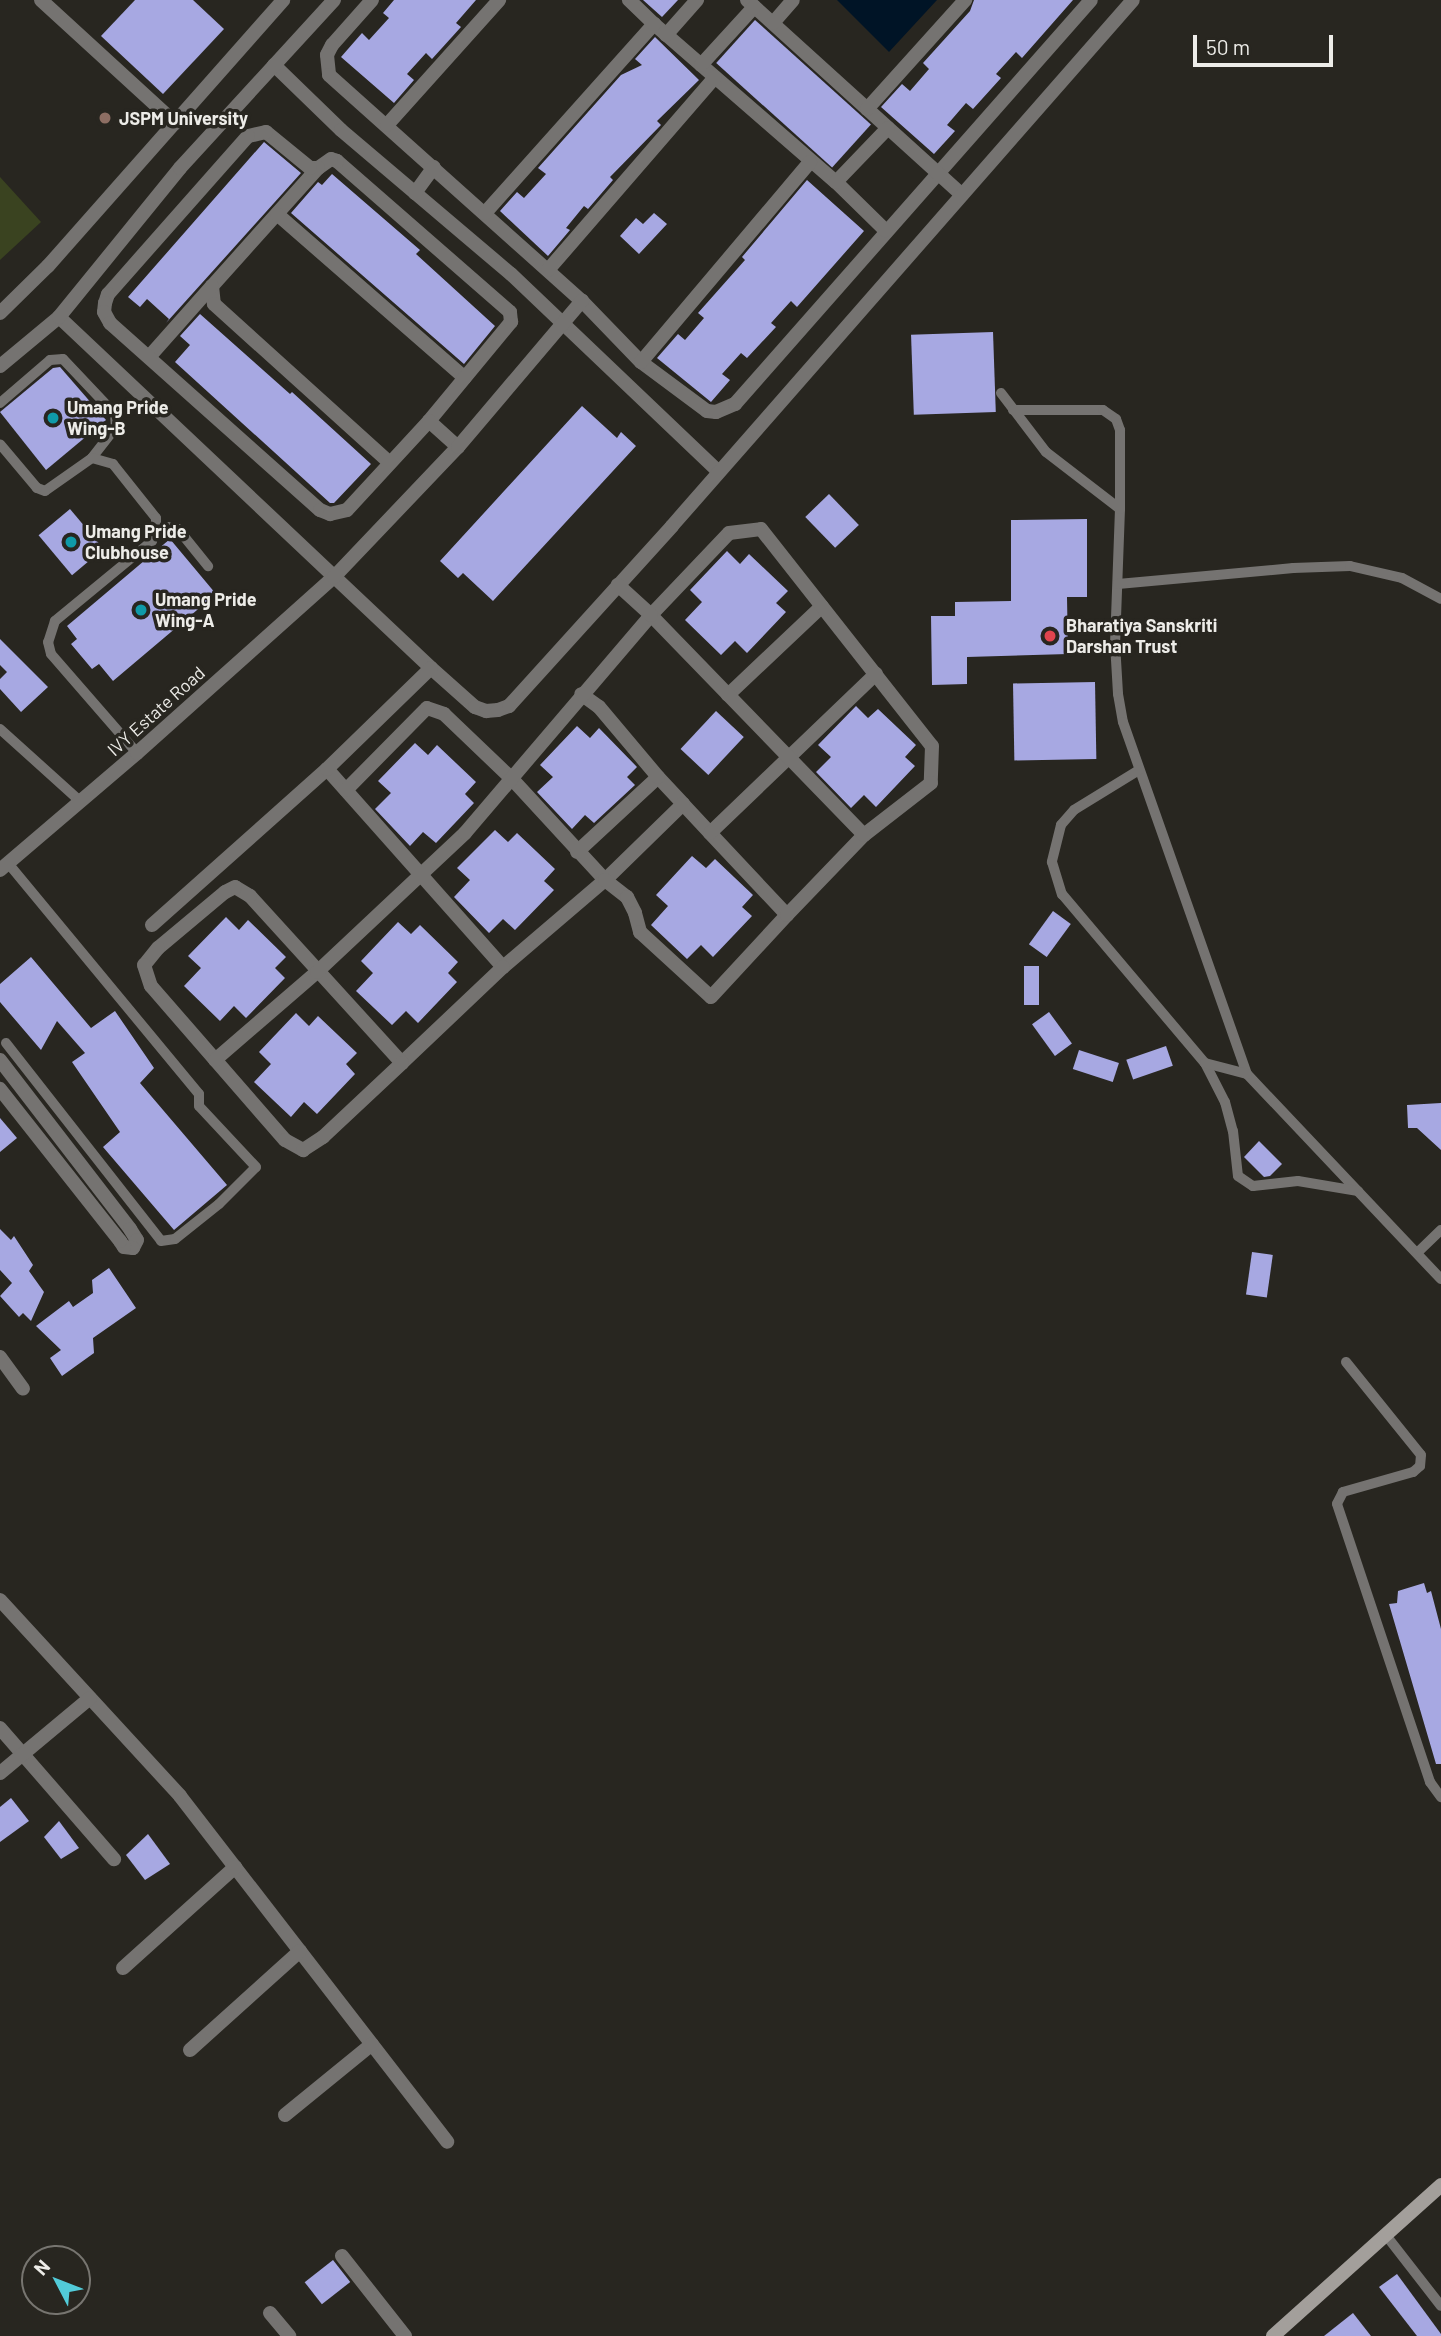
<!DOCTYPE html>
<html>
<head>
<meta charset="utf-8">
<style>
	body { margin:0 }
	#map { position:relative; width:1441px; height:2336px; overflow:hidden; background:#282620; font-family:Barlow,sans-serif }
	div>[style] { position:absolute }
	.green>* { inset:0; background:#3a4320 }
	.water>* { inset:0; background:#001426 }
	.building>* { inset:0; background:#a7a8e2; transform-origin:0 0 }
	.lane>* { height:10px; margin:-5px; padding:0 5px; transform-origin:5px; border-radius:5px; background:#757371 }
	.street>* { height:14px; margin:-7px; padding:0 7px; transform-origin:7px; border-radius:7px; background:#757371 }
	.secondary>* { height:14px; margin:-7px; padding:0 7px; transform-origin:7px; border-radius:7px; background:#a39f9b }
	.dots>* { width:19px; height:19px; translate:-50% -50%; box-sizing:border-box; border:4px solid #282620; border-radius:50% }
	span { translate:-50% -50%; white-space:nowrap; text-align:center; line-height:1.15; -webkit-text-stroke:7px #282620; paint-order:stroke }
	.poi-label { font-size:18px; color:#edece8; font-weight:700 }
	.left { translate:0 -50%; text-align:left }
	.street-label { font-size:18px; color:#edece8 }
	.north { position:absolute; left:21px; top:2245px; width:70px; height:70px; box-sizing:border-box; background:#282620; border:2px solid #777570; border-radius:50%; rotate:312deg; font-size:19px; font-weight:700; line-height:28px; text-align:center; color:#edece8 }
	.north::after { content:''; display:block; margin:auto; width:24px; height:32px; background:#52cbd9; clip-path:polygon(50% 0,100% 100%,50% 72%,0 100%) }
	.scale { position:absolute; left:1193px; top:35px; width:140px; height:32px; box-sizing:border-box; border:4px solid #edece8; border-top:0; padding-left:9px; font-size:21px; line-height:24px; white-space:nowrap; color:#edece8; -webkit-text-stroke:5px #282620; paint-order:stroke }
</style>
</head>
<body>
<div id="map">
	<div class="green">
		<i style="clip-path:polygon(0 177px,41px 222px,0 260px)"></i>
	</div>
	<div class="water">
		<i style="clip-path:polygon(837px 0,937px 0,889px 52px)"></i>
	</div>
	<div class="building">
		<i style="clip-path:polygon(135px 0,193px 0,224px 29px,163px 94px,101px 36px)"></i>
		<i style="clip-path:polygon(394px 0,476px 0,456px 23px,461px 27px,432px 59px,426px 53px,407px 74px,414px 80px,394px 103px,341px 57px,362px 33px,369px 40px,389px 18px,383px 13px)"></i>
		<i style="clip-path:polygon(643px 0,678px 0,662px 17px)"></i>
		<i style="clip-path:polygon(974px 0,1073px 0,1022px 58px,1016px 52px,996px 74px,1001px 78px,973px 109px,966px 103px,947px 125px,955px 131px,934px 154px,881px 107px,902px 84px,910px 91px,929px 69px,923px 63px,970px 11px)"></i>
		<i style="left:755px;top:20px;width:156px;height:58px;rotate:42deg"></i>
		<i style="clip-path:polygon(655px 37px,699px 80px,657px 121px,661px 125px,610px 177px,613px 180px,588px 209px,584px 206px,566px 228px,570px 230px,548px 256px,500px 211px,517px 192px,524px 198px,546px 174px,538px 168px,621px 75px,642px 65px,635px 59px)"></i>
		<i style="clip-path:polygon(264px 142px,301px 173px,166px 323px,169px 319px,147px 299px,140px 307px,128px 297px)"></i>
		<i style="clip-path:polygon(332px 174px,420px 250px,416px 254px,495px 326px,464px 364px,291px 213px,318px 182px,322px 185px)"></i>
		<i style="clip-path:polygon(807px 180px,864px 231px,797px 307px,791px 301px,771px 323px,776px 327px,747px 358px,741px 353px,722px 374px,730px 380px,711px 402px,657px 358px,678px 334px,685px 340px,704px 318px,698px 313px,745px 260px,742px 257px)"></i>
		<i style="clip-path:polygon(654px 213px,667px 224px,639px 254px,620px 236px,636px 218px,643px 224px)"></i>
		<i style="clip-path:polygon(200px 314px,290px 394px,292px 392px,371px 464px,334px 503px,330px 503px,175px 362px,190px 345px,180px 336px)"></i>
		<i style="left:993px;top:332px;width:80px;height:82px;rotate:88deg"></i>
		<i style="clip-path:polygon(60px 367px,106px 420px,46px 470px,0 412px,53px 368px)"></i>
		<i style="clip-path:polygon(582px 406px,617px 438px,621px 432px,636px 446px,493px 601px,463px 573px,458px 578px,440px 561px)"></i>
		<i style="left:829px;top:494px;width:43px;height:33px;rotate:46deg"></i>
		<i style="left:70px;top:509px;width:52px;height:41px;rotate:50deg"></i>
		<i style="clip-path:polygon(1087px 519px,1087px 597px,1067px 597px,1068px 654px,967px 657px,967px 684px,932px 685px,931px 616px,955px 616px,955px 602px,1011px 601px,1011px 520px)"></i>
		<i style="clip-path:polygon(170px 539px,216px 594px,113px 681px,99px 664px,92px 669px,71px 644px,77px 639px,67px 626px)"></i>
		<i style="clip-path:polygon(727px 551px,740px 564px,749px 554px,788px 591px,776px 603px,786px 612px,747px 653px,735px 641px,721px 655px,685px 620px,702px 602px,690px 590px)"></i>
		<i style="clip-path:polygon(0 639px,48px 687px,21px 712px,0 689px,0 679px,7px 672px,0 665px)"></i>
		<i style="left:1095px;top:682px;width:77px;height:82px;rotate:89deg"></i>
		<i style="clip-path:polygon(856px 706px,868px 718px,878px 709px,916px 745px,905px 757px,915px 766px,876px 807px,864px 795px,851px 808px,816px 772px,831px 757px,818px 745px)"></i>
		<i style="left:716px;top:711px;width:38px;height:52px;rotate:43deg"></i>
		<i style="clip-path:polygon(577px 726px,590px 738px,599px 728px,637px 767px,627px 777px,635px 785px,594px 823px,585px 815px,572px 829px,537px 792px,553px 777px,540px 765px)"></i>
		<i style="clip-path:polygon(415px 743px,428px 755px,437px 745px,476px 782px,465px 794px,474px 803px,436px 843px,423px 832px,410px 846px,375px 809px,391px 793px,378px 781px)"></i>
		<i style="clip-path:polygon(495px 830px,508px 842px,517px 833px,555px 869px,544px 881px,554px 890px,515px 930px,503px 919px,489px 933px,454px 897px,470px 880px,457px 868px)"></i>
		<i style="clip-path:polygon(692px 856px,706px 868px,715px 859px,753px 895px,742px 907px,752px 916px,713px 957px,701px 945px,687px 959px,651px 925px,668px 906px,656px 895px)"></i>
		<i style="left:1053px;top:911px;width:22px;height:41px;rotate:36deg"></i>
		<i style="clip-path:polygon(226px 917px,239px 930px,248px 920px,286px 957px,275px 968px,285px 978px,246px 1018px,234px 1006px,220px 1021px,184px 986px,201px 968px,188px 956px)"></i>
		<i style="clip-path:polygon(398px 922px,411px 934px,420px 925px,458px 962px,448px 973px,457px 982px,418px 1023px,406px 1011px,392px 1025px,356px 991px,373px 973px,361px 961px)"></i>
		<i style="clip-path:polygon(31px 957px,91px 1028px,115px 1011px,154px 1068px,140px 1083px,227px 1185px,174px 1230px,103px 1147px,120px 1132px,72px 1062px,85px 1053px,57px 1021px,41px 1050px,0 1002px,0 984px)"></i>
		<i style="left:1024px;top:966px;width:15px;height:39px"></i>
		<i style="left:1049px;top:1012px;width:39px;height:21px;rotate:54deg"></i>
		<i style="clip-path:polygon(296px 1013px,309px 1026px,318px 1016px,357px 1053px,346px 1064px,355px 1074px,317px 1114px,304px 1102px,291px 1117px,254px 1082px,271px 1064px,259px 1052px)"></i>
		<i style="left:1166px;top:1046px;width:21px;height:42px;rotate:71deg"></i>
		<i style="left:1079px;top:1050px;width:42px;height:20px;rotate:18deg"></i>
		<i style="clip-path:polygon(1441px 1103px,1441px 1150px,1417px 1128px,1408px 1128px,1407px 1105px)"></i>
		<i style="clip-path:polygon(0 1118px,17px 1138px,0 1152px)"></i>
		<i style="clip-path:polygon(1259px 1141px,1282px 1164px,1270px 1176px,1264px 1177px,1244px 1157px)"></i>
		<i style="clip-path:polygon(0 1229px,11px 1240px,14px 1236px,33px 1265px,29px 1271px,44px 1292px,31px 1321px,23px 1313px,19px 1317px,0 1296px,12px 1283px,0 1270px)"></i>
		<i style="left:1252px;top:1252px;width:21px;height:43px;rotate:8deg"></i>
		<i style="clip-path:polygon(109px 1268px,136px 1308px,93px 1338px,94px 1353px,62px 1376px,50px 1358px,61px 1350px,36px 1326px,69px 1301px,73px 1307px,93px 1293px,92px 1280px)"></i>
		<i style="clip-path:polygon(1424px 1583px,1427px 1593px,1431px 1591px,1441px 1629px,1441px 1764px,1436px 1764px,1389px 1604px,1397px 1603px,1398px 1591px)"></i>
		<i style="clip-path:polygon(11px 1798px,29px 1821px,0 1842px,0 1807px)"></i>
		<i style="clip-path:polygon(59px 1821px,79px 1848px,61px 1859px,44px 1837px)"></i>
		<i style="clip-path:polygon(148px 1834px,170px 1864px,145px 1880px,126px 1855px)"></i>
		<i style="left:333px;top:2260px;width:28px;height:36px;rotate:52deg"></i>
		<i style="clip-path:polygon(1397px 2274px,1441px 2334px,1441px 2336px,1417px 2336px,1379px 2287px)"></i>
		<i style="clip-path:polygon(1353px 2313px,1371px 2336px,1324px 2336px)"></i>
	</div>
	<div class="lane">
		<i style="left:1001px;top:393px;width:74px;rotate:52.7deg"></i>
		<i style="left:1046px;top:452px;width:93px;rotate:37.6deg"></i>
		<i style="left:1120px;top:509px;width:134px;rotate:92.1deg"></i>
		<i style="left:1115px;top:643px;width:51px;rotate:86.6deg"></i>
		<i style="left:1118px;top:694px;width:28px;rotate:80deg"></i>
		<i style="left:1123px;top:722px;width:373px;rotate:70.6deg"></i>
		<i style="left:1247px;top:1074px;width:282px;rotate:46.6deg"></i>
		<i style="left:0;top:403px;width:66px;rotate:-40.7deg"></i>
		<i style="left:50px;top:360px;width:13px;rotate:-4deg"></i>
		<i style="left:63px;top:359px;width:76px;rotate:46.6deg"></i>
		<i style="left:115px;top:414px;width:13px;rotate:86deg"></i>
		<i style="left:116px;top:427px;width:39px;rotate:128deg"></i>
		<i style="left:92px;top:458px;width:57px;rotate:144.9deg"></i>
		<i style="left:45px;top:491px;width:9px;rotate:-159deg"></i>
		<i style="left:37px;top:488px;width:57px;rotate:-130.1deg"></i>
		<i style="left:1013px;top:410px;width:90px"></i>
		<i style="left:1103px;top:410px;width:16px;rotate:35deg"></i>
		<i style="left:1116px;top:419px;width:12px;rotate:70deg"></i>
		<i style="left:1120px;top:430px;width:79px;rotate:90deg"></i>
		<i style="left:92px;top:458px;width:22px;rotate:16deg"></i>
		<i style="left:113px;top:464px;width:69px;rotate:51.5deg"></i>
		<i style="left:156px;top:518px;width:13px;rotate:90deg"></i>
		<i style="left:156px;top:531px;width:11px;rotate:112deg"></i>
		<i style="left:152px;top:541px;width:126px;rotate:140.5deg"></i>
		<i style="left:55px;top:621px;width:22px;rotate:108deg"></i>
		<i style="left:48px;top:642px;width:12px;rotate:76deg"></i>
		<i style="left:51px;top:654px;width:131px;rotate:49deg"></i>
		<i style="left:156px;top:531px;width:12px;rotate:-20deg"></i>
		<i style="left:167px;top:527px;width:11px;rotate:10deg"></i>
		<i style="left:178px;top:529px;width:48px;rotate:51deg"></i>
		<i style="left:1118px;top:584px;width:176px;rotate:-5.2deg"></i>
		<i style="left:1293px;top:568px;width:57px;rotate:-2deg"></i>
		<i style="left:1350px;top:566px;width:53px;rotate:13deg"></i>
		<i style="left:1402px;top:578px;width:44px;rotate:28.3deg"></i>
		<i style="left:0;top:729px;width:109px;rotate:42deg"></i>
		<i style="left:1139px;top:770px;width:76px;rotate:148.4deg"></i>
		<i style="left:1074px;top:810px;width:20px;rotate:131deg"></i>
		<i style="left:1061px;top:825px;width:38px;rotate:104deg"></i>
		<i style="left:1052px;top:862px;width:34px;rotate:73deg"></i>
		<i style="left:1062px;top:894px;width:221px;rotate:49.8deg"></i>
		<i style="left:1205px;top:1063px;width:44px;rotate:62.9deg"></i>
		<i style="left:1225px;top:1102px;width:30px;rotate:75deg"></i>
		<i style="left:1233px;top:1131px;width:45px;rotate:83.7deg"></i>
		<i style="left:1238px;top:1176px;width:18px;rotate:34deg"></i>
		<i style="left:1253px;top:1186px;width:45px;rotate:-6.3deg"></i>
		<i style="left:1298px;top:1181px;width:61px;rotate:9.5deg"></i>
		<i style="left:6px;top:1043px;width:251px;rotate:51.9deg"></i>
		<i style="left:161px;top:1241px;width:14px;rotate:-8deg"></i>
		<i style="left:175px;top:1239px;width:56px;rotate:-38.5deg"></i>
		<i style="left:219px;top:1204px;width:52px;rotate:-45deg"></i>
		<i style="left:256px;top:1167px;width:83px;rotate:-133.1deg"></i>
		<i style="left:199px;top:1106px;width:12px;rotate:-90deg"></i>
		<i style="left:199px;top:1094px;width:300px;rotate:-129.6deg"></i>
		<i style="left:1205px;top:1063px;width:43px;rotate:14.7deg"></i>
		<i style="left:1417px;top:1253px;width:33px;rotate:-44deg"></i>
		<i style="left:1346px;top:1362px;width:119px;rotate:51.1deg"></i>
		<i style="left:1421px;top:1455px;width:11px;rotate:95deg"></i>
		<i style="left:1420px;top:1466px;width:9px;rotate:139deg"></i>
		<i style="left:1413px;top:1472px;width:73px;rotate:164.1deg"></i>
		<i style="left:1343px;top:1492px;width:13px;rotate:117deg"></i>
		<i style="left:1337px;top:1504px;width:293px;rotate:71.5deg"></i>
		<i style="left:1430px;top:1782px;width:19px;rotate:54deg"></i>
		<i style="left:1385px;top:2234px;width:91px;rotate:52.1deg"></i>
	</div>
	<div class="street">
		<i style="left:41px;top:0;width:182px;rotate:42.5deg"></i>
		<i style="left:372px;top:0;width:60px;rotate:131.6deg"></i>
		<i style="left:332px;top:45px;width:11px;rotate:117deg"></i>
		<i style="left:327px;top:55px;width:20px;rotate:84deg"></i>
		<i style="left:329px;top:75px;width:339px;rotate:41.8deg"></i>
		<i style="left:582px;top:301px;width:85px;rotate:46deg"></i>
		<i style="left:641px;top:362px;width:82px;rotate:36.6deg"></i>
		<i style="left:707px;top:411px;width:9px;rotate:6deg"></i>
		<i style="left:716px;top:412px;width:21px;rotate:-23deg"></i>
		<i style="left:735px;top:404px;width:538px;rotate:-48.61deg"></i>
		<i style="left:747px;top:0;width:290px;rotate:42.2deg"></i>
		<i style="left:773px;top:23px;width:30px;rotate:-49deg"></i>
		<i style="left:654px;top:24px;width:241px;rotate:41deg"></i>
		<i style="left:836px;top:182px;width:69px;rotate:44.4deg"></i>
		<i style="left:666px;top:35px;width:47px;rotate:-48.5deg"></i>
		<i style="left:274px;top:65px;width:93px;rotate:44.1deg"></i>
		<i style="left:341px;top:130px;width:223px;rotate:40.3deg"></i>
		<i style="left:511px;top:274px;width:286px;rotate:43.6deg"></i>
		<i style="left:701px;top:65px;width:79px;rotate:-47.6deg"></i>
		<i style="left:867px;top:109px;width:147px;rotate:-48deg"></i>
		<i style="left:387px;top:125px;width:168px;rotate:-48.1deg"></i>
		<i style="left:318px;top:168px;width:159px;rotate:131.9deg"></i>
		<i style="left:212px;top:286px;width:18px;rotate:84deg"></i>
		<i style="left:214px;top:304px;width:237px;rotate:42.1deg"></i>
		<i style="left:836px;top:182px;width:75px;rotate:-46.1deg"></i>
		<i style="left:415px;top:193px;width:32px;rotate:-54deg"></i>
		<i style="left:485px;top:213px;width:254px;rotate:-48.2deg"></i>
		<i style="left:654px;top:24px;width:35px;rotate:-136deg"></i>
		<i style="left:277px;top:214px;width:249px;rotate:41.1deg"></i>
		<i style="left:548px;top:270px;width:255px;rotate:-49.1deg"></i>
		<i style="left:0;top:313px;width:67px;rotate:-44.4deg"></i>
		<i style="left:48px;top:266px;width:355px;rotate:-48.5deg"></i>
		<i style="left:59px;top:317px;width:511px;rotate:43.34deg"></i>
		<i style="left:431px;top:668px;width:59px;rotate:41.6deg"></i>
		<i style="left:475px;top:707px;width:12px;rotate:20deg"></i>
		<i style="left:486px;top:711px;width:12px;rotate:-5deg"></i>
		<i style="left:498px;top:710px;width:12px;rotate:-20deg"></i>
		<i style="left:509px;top:706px;width:243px;rotate:-47.8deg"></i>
		<i style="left:672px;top:526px;width:699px;rotate:-48.77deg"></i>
		<i style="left:149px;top:357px;width:95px;rotate:-48.4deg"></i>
		<i style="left:641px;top:362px;width:262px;rotate:-49.8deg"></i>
		<i style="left:0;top:366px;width:77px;rotate:-39.7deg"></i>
		<i style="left:59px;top:317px;width:192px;rotate:-50.9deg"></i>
		<i style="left:180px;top:168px;width:228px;rotate:-47.5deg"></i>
		<i style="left:429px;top:421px;width:129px;rotate:-50.4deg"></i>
		<i style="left:511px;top:322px;width:10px;rotate:-96deg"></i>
		<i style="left:510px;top:312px;width:230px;rotate:-138.9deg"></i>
		<i style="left:337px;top:161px;width:6px;rotate:-162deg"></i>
		<i style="left:331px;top:159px;width:16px;rotate:145deg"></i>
		<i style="left:318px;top:168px;width:8px;rotate:180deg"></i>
		<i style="left:310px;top:168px;width:57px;rotate:-140.7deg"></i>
		<i style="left:266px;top:132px;width:18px;rotate:167deg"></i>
		<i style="left:248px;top:136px;width:211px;rotate:131.5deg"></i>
		<i style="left:108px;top:294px;width:9px;rotate:108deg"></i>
		<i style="left:105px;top:303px;width:9px;rotate:96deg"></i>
		<i style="left:104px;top:312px;width:13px;rotate:61deg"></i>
		<i style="left:110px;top:323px;width:281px;rotate:41.7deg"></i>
		<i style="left:320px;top:510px;width:11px;rotate:22deg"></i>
		<i style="left:330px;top:514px;width:17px;rotate:-13deg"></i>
		<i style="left:347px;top:510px;width:121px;rotate:-47.3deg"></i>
		<i style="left:429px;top:421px;width:39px;rotate:42deg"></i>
		<i style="left:728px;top:695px;width:129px;rotate:-43.4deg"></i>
		<i style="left:327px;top:769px;width:265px;rotate:48.4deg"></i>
		<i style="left:658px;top:777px;width:37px;rotate:47deg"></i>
		<i style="left:346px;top:790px;width:115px;rotate:-45.4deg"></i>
		<i style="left:427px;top:708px;width:18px;rotate:19deg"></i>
		<i style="left:444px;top:714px;width:95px;rotate:43.7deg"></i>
		<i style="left:513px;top:780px;width:136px;rotate:47.4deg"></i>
		<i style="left:605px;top:880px;width:134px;rotate:139.5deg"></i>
		<i style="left:503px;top:967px;width:139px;rotate:136.5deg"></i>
		<i style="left:402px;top:1063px;width:226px;rotate:-132.3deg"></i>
		<i style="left:250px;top:896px;width:17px;rotate:-149deg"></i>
		<i style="left:235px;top:887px;width:11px;rotate:153deg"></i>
		<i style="left:225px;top:892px;width:87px;rotate:140.1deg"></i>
		<i style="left:158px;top:948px;width:22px;rotate:129deg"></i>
		<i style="left:144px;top:965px;width:22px;rotate:72deg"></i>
		<i style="left:151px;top:986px;width:204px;rotate:49deg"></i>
		<i style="left:285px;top:1140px;width:21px;rotate:29deg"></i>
		<i style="left:303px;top:1150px;width:24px;rotate:-33deg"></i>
		<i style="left:323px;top:1137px;width:108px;rotate:-43.1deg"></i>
		<i style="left:710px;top:833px;width:40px;rotate:-133deg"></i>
		<i style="left:683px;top:804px;width:109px;rotate:135.7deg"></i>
		<i style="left:605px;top:880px;width:28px;rotate:38deg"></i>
		<i style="left:627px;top:897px;width:18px;rotate:63deg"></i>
		<i style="left:635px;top:913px;width:20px;rotate:75deg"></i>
		<i style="left:640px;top:932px;width:96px;rotate:42.5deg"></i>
		<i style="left:711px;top:997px;width:112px;rotate:-47.2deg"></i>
		<i style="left:787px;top:915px;width:112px;rotate:-133.2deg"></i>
		<i style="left:710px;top:833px;width:230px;rotate:-43.8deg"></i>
		<i style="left:577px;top:852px;width:110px;rotate:-42.8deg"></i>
		<i style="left:658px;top:777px;width:92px;rotate:-130.1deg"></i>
		<i style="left:599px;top:707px;width:22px;rotate:-144deg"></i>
		<i style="left:0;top:870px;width:180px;rotate:-40.5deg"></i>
		<i style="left:137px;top:753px;width:264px;rotate:-41.8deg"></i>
		<i style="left:334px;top:577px;width:180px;rotate:-46.4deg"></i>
		<i style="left:458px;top:447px;width:192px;rotate:-49.7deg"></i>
		<i style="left:787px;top:915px;width:111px;rotate:-46.1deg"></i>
		<i style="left:152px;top:925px;width:234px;rotate:-41.7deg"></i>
		<i style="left:327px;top:769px;width:145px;rotate:-44.2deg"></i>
		<i style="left:0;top:1060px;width:213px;rotate:52.4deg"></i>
		<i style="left:130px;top:1229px;width:13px;rotate:58deg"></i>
		<i style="left:137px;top:1240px;width:9px;rotate:117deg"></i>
		<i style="left:133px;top:1248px;width:9px;rotate:-174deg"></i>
		<i style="left:124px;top:1247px;width:7px;rotate:-124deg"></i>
		<i style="left:120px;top:1241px;width:194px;rotate:-128.3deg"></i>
		<i style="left:215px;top:1060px;width:135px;rotate:-40.8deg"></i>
		<i style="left:317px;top:972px;width:203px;rotate:-43.2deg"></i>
		<i style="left:465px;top:833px;width:287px;rotate:-49.5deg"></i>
		<i style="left:651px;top:615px;width:113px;rotate:-46.4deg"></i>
		<i style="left:729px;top:533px;width:32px;rotate:-7deg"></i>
		<i style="left:761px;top:529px;width:276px;rotate:51.8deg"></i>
		<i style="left:932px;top:746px;width:37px;rotate:92deg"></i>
		<i style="left:931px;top:783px;width:85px;rotate:142.2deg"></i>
		<i style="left:864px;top:835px;width:306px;rotate:-134.1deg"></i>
		<i style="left:651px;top:615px;width:45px;rotate:-137.7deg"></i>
		<i style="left:0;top:1357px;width:39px;rotate:54deg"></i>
		<i style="left:0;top:1600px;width:266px;rotate:47.4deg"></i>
		<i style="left:180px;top:1796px;width:437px;rotate:52.3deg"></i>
		<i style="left:0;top:1728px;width:174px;rotate:49deg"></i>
		<i style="left:0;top:1773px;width:117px;rotate:-39.8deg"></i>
		<i style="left:123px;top:1968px;width:151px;rotate:-42deg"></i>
		<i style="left:190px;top:2050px;width:148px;rotate:-42deg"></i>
		<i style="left:285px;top:2115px;width:112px;rotate:-39.2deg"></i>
		<i style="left:342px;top:2256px;width:102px;rotate:51.8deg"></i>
		<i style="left:270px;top:2313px;width:30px;rotate:50deg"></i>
	</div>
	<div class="secondary">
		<i style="left:1273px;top:2336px;width:226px;rotate:-41.9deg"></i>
	</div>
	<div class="dots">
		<i style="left:105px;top:118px;background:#8d6e63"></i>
		<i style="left:53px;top:418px;background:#0f9aa8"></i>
		<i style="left:71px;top:542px;background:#0f9aa8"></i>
		<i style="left:141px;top:610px;background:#0f9aa8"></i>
		<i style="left:1050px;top:636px;background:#e0444e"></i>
	</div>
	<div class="poi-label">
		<span class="left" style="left:119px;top:118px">JSPM University</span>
		<span class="left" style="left:67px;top:418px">Umang Pride<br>Wing-B</span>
		<span class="left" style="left:85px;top:542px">Umang Pride<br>Clubhouse</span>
		<span class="left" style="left:155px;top:610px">Umang Pride<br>Wing-A</span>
		<span class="left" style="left:1066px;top:636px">Bharatiya Sanskriti<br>Darshan Trust</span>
	</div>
	<div class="street-label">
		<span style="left:156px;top:711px;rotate:-42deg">IVY Estate Road</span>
	</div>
	<div class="north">N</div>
	<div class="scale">50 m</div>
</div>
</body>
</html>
